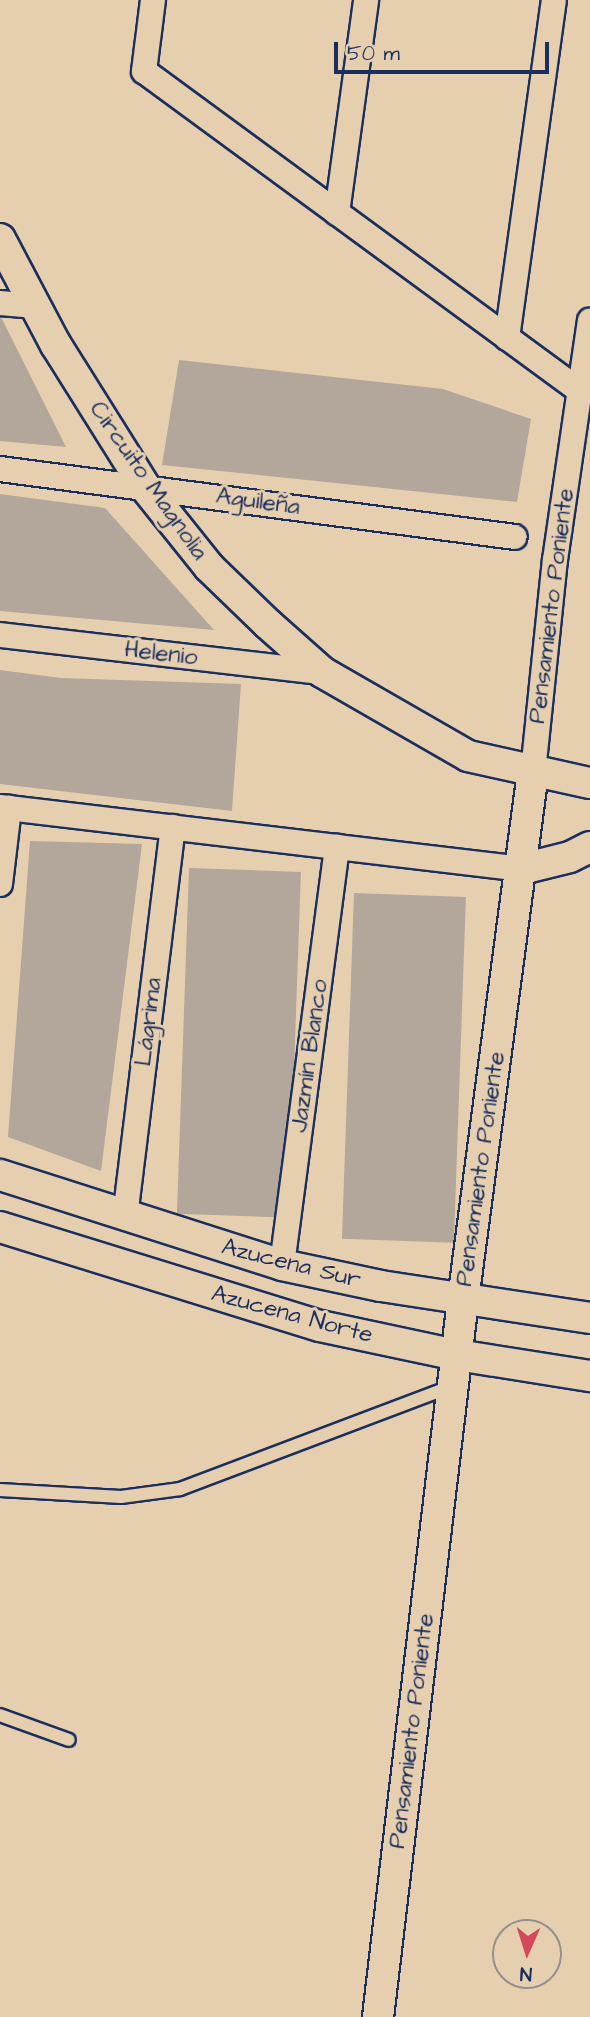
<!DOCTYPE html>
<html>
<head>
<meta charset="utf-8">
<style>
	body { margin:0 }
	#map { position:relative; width:590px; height:2017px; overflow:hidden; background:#e6cfaf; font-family:"Architects Daughter",sans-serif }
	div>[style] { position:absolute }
	.building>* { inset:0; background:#b3a79b; transform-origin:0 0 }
	.roads { filter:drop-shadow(2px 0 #1b2f5e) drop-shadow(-2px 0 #1b2f5e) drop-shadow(0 2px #1b2f5e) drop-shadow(0 -2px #1b2f5e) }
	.service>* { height:12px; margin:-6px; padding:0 6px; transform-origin:6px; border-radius:6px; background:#e6cfaf }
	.minor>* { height:24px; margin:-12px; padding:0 12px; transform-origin:12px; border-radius:12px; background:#e6cfaf }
	.tertiary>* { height:30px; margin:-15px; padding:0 15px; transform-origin:15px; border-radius:15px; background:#e6cfaf }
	span { translate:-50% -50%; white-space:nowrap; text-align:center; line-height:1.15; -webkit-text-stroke:6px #e6cfaf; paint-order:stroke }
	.street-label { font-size:24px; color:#1b2f5e }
	.north { position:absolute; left:492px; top:1919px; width:70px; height:70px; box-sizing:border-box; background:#e6cfaf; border:2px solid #958f8f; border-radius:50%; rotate:183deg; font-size:19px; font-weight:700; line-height:28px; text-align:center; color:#1b2f5e }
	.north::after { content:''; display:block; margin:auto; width:24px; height:32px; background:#d1495b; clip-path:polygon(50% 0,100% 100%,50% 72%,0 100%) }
	.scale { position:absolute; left:334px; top:42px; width:215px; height:32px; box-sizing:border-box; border:4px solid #1b2f5e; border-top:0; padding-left:9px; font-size:21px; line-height:24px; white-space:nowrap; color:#1b2f5e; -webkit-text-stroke:5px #e6cfaf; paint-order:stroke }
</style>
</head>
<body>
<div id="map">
	<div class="building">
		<i style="clip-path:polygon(0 315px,66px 447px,0 441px)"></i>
		<i style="clip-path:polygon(179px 360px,443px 389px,531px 419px,517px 502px,162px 465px)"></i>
		<i style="clip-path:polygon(0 494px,105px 508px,214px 630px,0 611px)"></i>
		<i style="clip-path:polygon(0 670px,61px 678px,241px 684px,232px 811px,0 784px)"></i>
		<i style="clip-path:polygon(30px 841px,142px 844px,101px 1171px,8px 1137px)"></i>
		<i style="left:189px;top:868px;width:112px;height:346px;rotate:2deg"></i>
		<i style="left:354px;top:893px;width:112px;height:346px;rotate:2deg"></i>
	</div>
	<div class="roads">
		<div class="service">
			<i style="left:0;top:1490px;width:121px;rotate:3.3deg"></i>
			<i style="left:121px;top:1497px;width:60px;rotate:-7.7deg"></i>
			<i style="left:180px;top:1489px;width:292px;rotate:-20.7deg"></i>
			<i style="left:0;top:1715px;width:73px;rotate:19.9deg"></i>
		</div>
		<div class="minor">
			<i style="left:153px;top:0;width:72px;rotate:97.2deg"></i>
			<i style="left:144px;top:71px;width:541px;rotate:36.28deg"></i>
			<i style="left:337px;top:213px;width:215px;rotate:-82.2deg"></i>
			<i style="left:0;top:303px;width:36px;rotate:5deg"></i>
			<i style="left:507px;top:338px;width:341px;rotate:-82.1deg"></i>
			<i style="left:0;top:469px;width:519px;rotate:7.52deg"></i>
			<i style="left:0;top:635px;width:324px;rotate:6.6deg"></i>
			<i style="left:533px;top:772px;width:213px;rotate:-84.1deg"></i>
			<i style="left:555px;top:560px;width:242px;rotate:-81.7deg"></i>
			<i style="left:0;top:807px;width:526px;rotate:6.77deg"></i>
			<i style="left:0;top:884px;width:77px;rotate:-83.2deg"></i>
			<i style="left:125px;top:1217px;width:393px;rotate:-83deg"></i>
			<i style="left:282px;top:1265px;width:422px;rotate:-82.5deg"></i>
		</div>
		<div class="tertiary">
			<i style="left:0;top:239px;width:120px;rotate:62.2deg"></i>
			<i style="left:56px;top:345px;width:168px;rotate:57.9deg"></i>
			<i style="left:145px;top:487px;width:102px;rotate:51.3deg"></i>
			<i style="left:209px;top:567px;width:82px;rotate:44deg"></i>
			<i style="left:268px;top:624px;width:72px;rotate:41.6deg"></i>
			<i style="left:322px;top:672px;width:168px;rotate:29.9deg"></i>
			<i style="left:468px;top:756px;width:125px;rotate:12.5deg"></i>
			<i style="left:522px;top:869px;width:49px;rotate:-14deg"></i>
			<i style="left:570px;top:857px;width:22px;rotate:-27deg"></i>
			<i style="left:0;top:1175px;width:296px;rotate:17.7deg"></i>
			<i style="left:282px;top:1265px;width:101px;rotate:12deg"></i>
			<i style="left:381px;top:1286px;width:211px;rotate:8.7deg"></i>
			<i style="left:0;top:1227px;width:335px;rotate:17.2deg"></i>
			<i style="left:320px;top:1326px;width:140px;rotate:12deg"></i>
			<i style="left:457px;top:1355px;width:135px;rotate:9deg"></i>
			<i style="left:378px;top:2017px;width:722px;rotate:-83.24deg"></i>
			<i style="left:463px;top:1300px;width:533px;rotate:-82.45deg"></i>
		</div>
	</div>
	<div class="street-label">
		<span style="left:148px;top:481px;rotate:55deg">Circuito Magnolia</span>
		<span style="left:258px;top:502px;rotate:8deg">Aguileña</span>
		<span style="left:552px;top:606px;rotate:-83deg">Pensamiento Poniente</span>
		<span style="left:161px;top:654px;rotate:7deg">Helenio</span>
		<span style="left:149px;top:1022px;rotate:-83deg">Lágrima</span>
		<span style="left:310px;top:1056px;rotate:-82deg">Jazmín Blanco</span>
		<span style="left:481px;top:1169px;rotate:-82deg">Pensamiento Poniente</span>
		<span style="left:291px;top:1264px;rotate:14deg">Azucena Sur</span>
		<span style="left:292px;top:1315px;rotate:15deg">Azucena Norte</span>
		<span style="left:412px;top:1731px;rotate:-83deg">Pensamiento Poniente</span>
	</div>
	<div class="north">N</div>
	<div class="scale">50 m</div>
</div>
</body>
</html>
